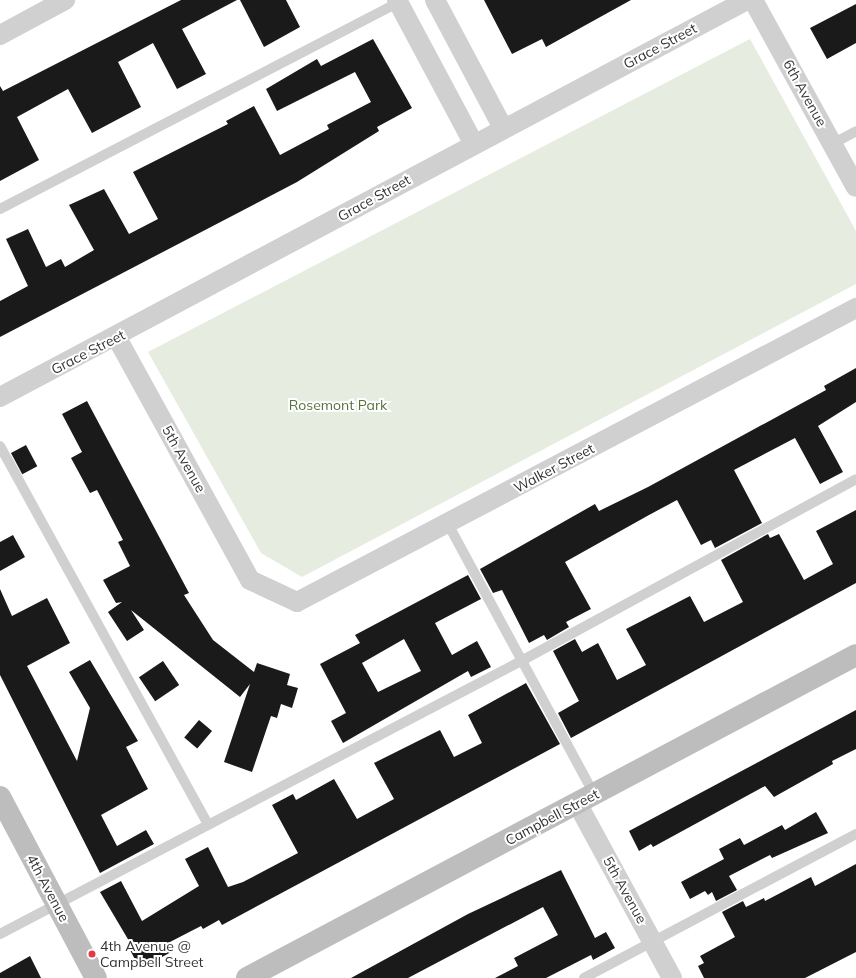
<!DOCTYPE html>
<html>
<head>
<meta charset="utf-8">
<style>
	body { margin:0 }
	#map { position:relative; width:856px; height:978px; overflow:hidden; background:#fff; font-family:Mulish,sans-serif }
	div>[style] { position:absolute }
	.green>* { inset:0; background:#e6ecdf }
	.building>* { inset:0; background:#1a1a1a; transform-origin:0 0 }
	.lane>* { height:10px; margin:-5px; padding:0 5px; transform-origin:5px; border-radius:5px; background:#d0d0d0 }
	.street>* { height:20px; margin:-10px; padding:0 10px; transform-origin:10px; border-radius:10px; background:#d0d0d0 }
	.secondary>* { height:22px; margin:-11px; padding:0 11px; transform-origin:11px; border-radius:11px; background:#bdbdbd }
	.dots>* { width:11px; height:11px; translate:-50% -50%; box-sizing:border-box; border:2px solid #fff; border-radius:50% }
	span { translate:-50% -50%; white-space:nowrap; text-align:center; line-height:1.15; -webkit-text-stroke:4px #fff; paint-order:stroke }
	.street-label { font-size:14px; color:#333 }
	.park-label { font-size:14px; color:#56703f }
	.poi-label { font-size:14px; color:#333 }
	.left { translate:0 -50%; text-align:left }
</style>
</head>
<body>
<div id="map">
	<div class="green">
		<i style="clip-path:polygon(750px 39px,856px 231px,856px 284px,302px 577px,261px 553px,148px 352px)"></i>
	</div>
	<div class="building">
		<i style="clip-path:polygon(181px 0,237px 0,182px 29px,206px 74px,177px 89px,153px 43px,118px 62px,141px 107px,92px 133px,68px 89px,17px 117px,39px 160px,0 181px,0 86px,3px 91px)"></i>
		<i style="clip-path:polygon(240px 0,286px 0,300px 27px,264px 47px)"></i>
		<i style="clip-path:polygon(484px 0,631px 0,546px 47px,542px 39px,512px 54px)"></i>
		<i style="clip-path:polygon(856px 4px,856px 43px,827px 59px,810px 28px)"></i>
		<i style="clip-path:polygon(373px 39px,412px 108px,377px 127px,379px 131px,297px 182px,0 337px,0 301px,28px 286px,6px 239px,28px 229px,46px 267px,61px 259px,65px 267px,94px 250px,69px 205px,104px 189px,129px 234px,158px 219px,133px 172px,228px 124px,226px 121px,254px 106px,280px 155px,329px 129px,327px 125px,371px 102px,355px 72px,277px 111px,266px 89px,317px 59px,321px 66px)"></i>
		<i style="clip-path:polygon(856px 368px,856px 402px,818px 426px,843px 472px,820px 484px,795px 438px,734px 470px,762px 523px,715px 548px,711px 540px,701px 545px,677px 500px,649px 515px,565px 562px,591px 609px,566px 622px,569px 627px,547px 640px,544px 635px,529px 643px,502px 590px,493px 593px,480px 569px,595px 504px,599px 511px,648px 487px,826px 390px,824px 386px)"></i>
		<i style="clip-path:polygon(87px 401px,189px 593px,184px 595px,213px 640px,254px 672px,257px 663px,290px 674px,287px 685px,298px 688px,292px 708px,281px 704px,277px 718px,271px 716px,252px 772px,224px 762px,250px 684px,240px 697px,131px 610px,144px 630px,127px 641px,108px 612px,122px 602px,116px 603px,103px 580px,130px 566px,118px 542px,123px 540px,97px 490px,90px 493px,71px 458px,82px 452px,62px 414px)"></i>
		<i style="left:26px;top:445px;width:24px;height:17px;rotate:62deg"></i>
		<i style="clip-path:polygon(856px 510px,856px 583px,571px 738px,558px 713px,579px 701px,553px 651px,575px 639px,582px 652px,598px 643px,617px 680px,646px 665px,626px 629px,690px 596px,704px 622px,743px 602px,721px 560px,768px 534px,770px 538px,779px 534px,804px 580px,833px 564px,816px 531px)"></i>
		<i style="clip-path:polygon(13px 535px,25px 557px,0 571px,0 542px)"></i>
		<i style="clip-path:polygon(evenodd,468px 575px,481px 599px,435px 623px,452px 655px,477px 641px,491px 667px,471px 677px,468px 671px,343px 743px,331px 721px,346px 713px,320px 664px,360px 643px,355px 635px,468px 575px,404px 639px,421px 671px,378px 692px,362px 663px,404px 639px)"></i>
		<i style="clip-path:polygon(0 589px,12px 616px,47px 598px,70px 643px,27px 666px,77px 761px,90px 708px,69px 672px,90px 660px,138px 741px,126px 747px,148px 789px,101px 815px,117px 846px,146px 830px,154px 844px,100px 873px,0 675px)"></i>
		<i style="left:163px;top:661px;width:29px;height:29px;rotate:56deg"></i>
		<i style="clip-path:polygon(526px 683px,560px 744px,222px 925px,219px 920px,203px 929px,201px 926px,168px 943px,173px 951px,140px 969px,129px 948px,132px 946px,100px 892px,121px 881px,142px 921px,199px 886px,185px 859px,208px 847px,228px 887px,243px 882px,298px 853px,272px 805px,293px 794px,296px 800px,334px 779px,357px 819px,394px 799px,374px 763px,440px 730px,454px 757px,482px 743px,468px 715px)"></i>
		<i style="clip-path:polygon(856px 710px,856px 749px,832px 761px,833px 764px,774px 797px,765px 786px,653px 847px,651px 844px,639px 851px,629px 831px)"></i>
		<i style="left:199px;top:720px;width:17px;height:23px;rotate:40deg"></i>
		<i style="clip-path:polygon(816px 812px,828px 833px,772px 858px,770px 855px,729px 876px,737px 890px,716px 901px,712px 892px,708px 895px,705px 891px,690px 899px,681px 882px,724px 859px,719px 849px,740px 838px,744px 845px,782px 825px,785px 830px)"></i>
		<i style="clip-path:polygon(856px 864px,856px 952px,805px 978px,704px 978px,698px 966px,704px 963px,700px 956px,735px 937px,722px 912px,743px 901px,746px 907px,764px 898px,765px 901px,811px 877px,815px 886px)"></i>
		<i style="clip-path:polygon(561px 870px,595px 938px,606px 932px,615px 948px,593px 960px,591px 955px,546px 978px,495px 978px,518px 966px,514px 958px,558px 935px,543px 907px,408px 978px,351px 978px,468px 914px)"></i>
		<i style="clip-path:polygon(30px 956px,41px 978px,0 978px,0 973px)"></i>
	</div>
	<div class="lane">
		<i style="left:832px;top:144px;width:27px;rotate:-28deg"></i>
		<i style="left:0;top:209px;width:449px;rotate:-27.4deg"></i>
		<i style="left:0;top:446px;width:432px;rotate:61.2deg"></i>
		<i style="left:448px;top:524px;width:307px;rotate:61.6deg"></i>
		<i style="left:0;top:934px;width:590px;rotate:-27.65deg"></i>
		<i style="left:523px;top:660px;width:379px;rotate:-28.5deg"></i>
		<i style="left:584px;top:978px;width:308px;rotate:-27.9deg"></i>
	</div>
	<div class="street">
		<i style="left:397px;top:0;width:163px;rotate:61.9deg"></i>
		<i style="left:435px;top:0;width:145px;rotate:62deg"></i>
		<i style="left:753px;top:0;width:213px;rotate:61.2deg"></i>
		<i style="left:0;top:35px;width:74px;rotate:-28.3deg"></i>
		<i style="left:117px;top:338px;width:276px;rotate:61.2deg"></i>
		<i style="left:250px;top:580px;width:52px;rotate:25.1deg"></i>
		<i style="left:297px;top:602px;width:632px;rotate:-27.74deg"></i>
		<i style="left:0;top:397px;width:846px;rotate:-27.99deg"></i>
		<i style="left:577px;top:803px;width:199px;rotate:61.5deg"></i>
	</div>
	<div class="secondary">
		<i style="left:0;top:797px;width:205px;rotate:62.1deg"></i>
		<i style="left:247px;top:978px;width:689px;rotate:-27.94deg"></i>
	</div>
	<div class="dots">
		<i style="left:92px;top:954px;background:#e63946"></i>
	</div>
	<div class="street-label">
		<span style="left:660px;top:46px;rotate:-28deg">Grace Street</span>
		<span style="left:805px;top:93px;rotate:61deg">6th Avenue</span>
		<span style="left:374px;top:198px;rotate:-29deg">Grace Street</span>
		<span style="left:88px;top:352px;rotate:-27deg">Grace Street</span>
		<span style="left:184px;top:459px;rotate:61deg">5th Avenue</span>
		<span style="left:554px;top:468px;rotate:-28deg">Walker Street</span>
		<span style="left:552px;top:817px;rotate:-28deg">Campbell Street</span>
		<span style="left:48px;top:888px;rotate:62deg">4th Avenue</span>
		<span style="left:625px;top:890px;rotate:61deg">5th Avenue</span>
	</div>
	<div class="park-label">
		<span style="left:338px;top:405px">Rosemont Park</span>
	</div>
	<div class="poi-label">
		<span class="left" style="left:100px;top:954px">4th Avenue @<br>Campbell Street</span>
	</div>
</div>
</body>
</html>
